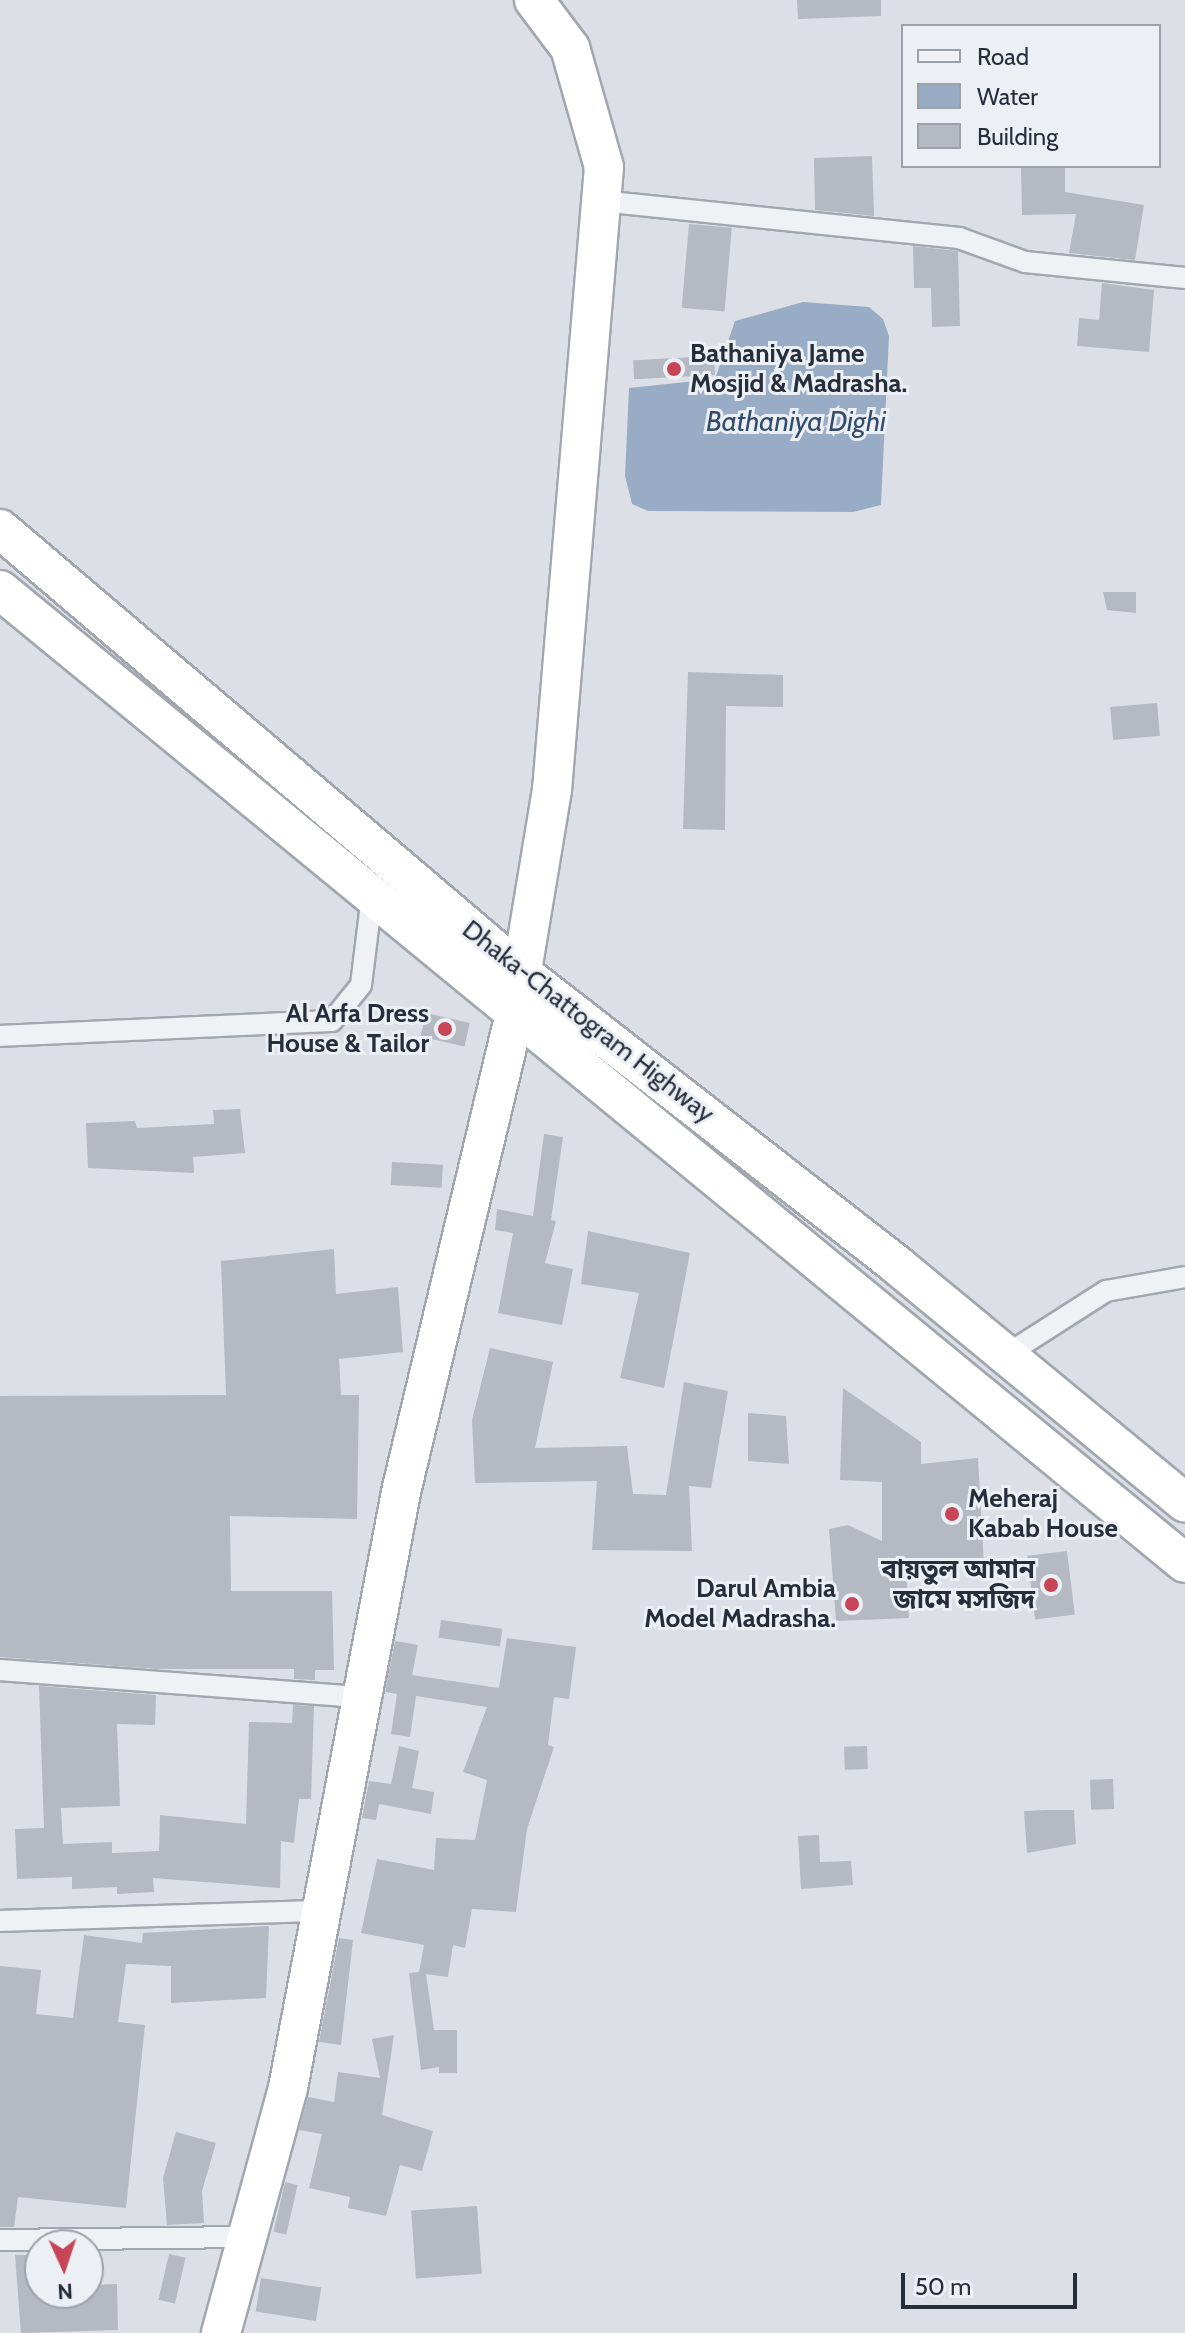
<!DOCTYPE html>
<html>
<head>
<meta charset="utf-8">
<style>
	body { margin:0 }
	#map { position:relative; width:1185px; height:2333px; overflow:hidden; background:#dce0e6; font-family:Cabin,"Noto Sans Bengali",sans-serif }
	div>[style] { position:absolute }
	.water>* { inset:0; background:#98adc5 }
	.building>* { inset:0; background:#b4b9c2; transform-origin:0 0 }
	.roads { filter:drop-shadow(2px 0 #a2a7af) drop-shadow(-2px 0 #a2a7af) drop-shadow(0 2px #a2a7af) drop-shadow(0 -2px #a2a7af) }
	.street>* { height:20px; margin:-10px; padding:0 10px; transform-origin:10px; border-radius:10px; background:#eff1f4 }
	.highway>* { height:38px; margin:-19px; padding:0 19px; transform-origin:19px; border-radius:19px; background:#fff }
	.dots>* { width:22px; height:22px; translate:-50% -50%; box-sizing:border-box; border:4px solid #eceff4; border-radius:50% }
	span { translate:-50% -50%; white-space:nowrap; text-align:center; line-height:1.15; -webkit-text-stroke:6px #eceff4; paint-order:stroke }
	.poi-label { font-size:26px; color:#272e3b; font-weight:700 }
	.left { translate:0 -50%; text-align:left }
	.right { translate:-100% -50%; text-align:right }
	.street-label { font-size:26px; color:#272e3b }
	.water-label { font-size:28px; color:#334c6d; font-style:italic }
	.legend { position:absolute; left:901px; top:24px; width:260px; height:144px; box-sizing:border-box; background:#eceff4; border:2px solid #9da2aa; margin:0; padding:10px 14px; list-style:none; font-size:24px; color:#272e3b }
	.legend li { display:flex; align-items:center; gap:16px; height:40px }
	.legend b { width:40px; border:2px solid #9da2aa }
	.north { position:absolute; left:24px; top:2229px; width:80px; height:80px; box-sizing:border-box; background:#eceff4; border:2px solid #9da2aa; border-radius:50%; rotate:177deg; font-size:22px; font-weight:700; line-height:32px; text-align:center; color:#272e3b }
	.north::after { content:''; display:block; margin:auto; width:28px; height:36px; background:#c74557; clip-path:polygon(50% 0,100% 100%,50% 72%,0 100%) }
	.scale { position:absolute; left:901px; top:2273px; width:176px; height:36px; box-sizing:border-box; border:4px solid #272e3b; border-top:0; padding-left:10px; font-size:24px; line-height:28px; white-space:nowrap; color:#272e3b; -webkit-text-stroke:6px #eceff4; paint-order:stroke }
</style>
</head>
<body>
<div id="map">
	<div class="water">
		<i style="clip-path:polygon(803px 302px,869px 307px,883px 319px,889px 336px,881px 505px,853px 512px,648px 511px,632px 504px,625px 476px,629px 388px,715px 379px,735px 321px)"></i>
	</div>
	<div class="building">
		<i style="clip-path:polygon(797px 0,881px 0,881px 16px,798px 19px)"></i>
		<i style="clip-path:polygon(872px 156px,874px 216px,815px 210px,814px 158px)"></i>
		<i style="clip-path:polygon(1021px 166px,1065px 166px,1065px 192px,1144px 205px,1135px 260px,1069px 253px,1076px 214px,1022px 215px)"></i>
		<i style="left:689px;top:224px;width:43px;height:84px;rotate:5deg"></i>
		<i style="clip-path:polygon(913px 246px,958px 251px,960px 326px,932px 327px,931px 288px,914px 288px)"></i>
		<i style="clip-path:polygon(1102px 283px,1154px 290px,1149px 352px,1077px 346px,1079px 318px,1099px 320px)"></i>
		<i style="left:714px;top:356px;width:19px;height:81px;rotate:87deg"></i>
		<i style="clip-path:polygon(1103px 592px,1136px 592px,1136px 613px,1107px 610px)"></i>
		<i style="clip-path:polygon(688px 672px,783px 675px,783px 707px,726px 706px,725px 830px,683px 829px)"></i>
		<i style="left:1157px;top:703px;width:33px;height:47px;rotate:85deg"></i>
		<i style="left:426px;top:1013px;width:45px;height:24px;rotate:13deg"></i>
		<i style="clip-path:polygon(240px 1109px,245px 1153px,193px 1157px,194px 1173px,88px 1168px,86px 1123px,135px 1121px,137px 1128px,214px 1124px,213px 1110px)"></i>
		<i style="clip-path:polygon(544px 1134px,563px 1137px,551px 1220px,556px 1221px,545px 1263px,573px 1269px,562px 1325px,498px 1313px,513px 1233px,495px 1230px,497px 1209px,533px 1216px)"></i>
		<i style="left:392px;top:1162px;width:51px;height:23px;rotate:3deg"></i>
		<i style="clip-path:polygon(588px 1231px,690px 1253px,664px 1388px,620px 1378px,639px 1293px,581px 1284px)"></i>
		<i style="clip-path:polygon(334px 1249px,336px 1294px,398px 1287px,403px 1352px,339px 1359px,341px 1395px,359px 1395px,357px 1519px,230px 1516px,231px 1591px,332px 1591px,334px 1670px,315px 1670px,315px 1680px,294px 1679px,294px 1669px,157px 1669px,0 1657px,0 1396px,226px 1395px,221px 1261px)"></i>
		<i style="clip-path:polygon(490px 1348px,553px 1362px,535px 1448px,627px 1446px,633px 1494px,666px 1495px,684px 1382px,728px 1391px,711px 1488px,689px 1486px,692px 1551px,592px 1550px,597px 1481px,475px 1483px,472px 1420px)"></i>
		<i style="clip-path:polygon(843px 1388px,921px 1442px,921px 1464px,978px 1458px,984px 1565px,906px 1571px,909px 1618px,836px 1621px,829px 1529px,848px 1525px,882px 1541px,882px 1482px,840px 1480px)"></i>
		<i style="clip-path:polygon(748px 1413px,786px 1416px,789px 1464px,748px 1461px)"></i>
		<i style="left:1067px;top:1551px;width:64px;height:40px;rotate:83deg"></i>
		<i style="left:441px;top:1620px;width:62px;height:18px;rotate:8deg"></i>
		<i style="clip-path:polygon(507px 1638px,576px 1647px,569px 1699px,554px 1697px,548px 1745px,554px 1747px,527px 1829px,516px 1912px,472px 1909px,465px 1948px,453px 1945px,448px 1977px,426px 1974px,434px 2030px,457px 2030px,457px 2073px,439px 2073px,439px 2067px,421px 2070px,409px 1973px,419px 1972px,424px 1945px,361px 1933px,377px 1859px,434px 1870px,436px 1838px,475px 1840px,487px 1780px,463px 1772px,487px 1707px,416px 1696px,410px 1737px,391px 1734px,397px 1694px,385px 1692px,395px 1641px,418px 1645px,412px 1675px,499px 1688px)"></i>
		<i style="clip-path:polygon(39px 1686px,156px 1695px,155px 1725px,117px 1724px,120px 1806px,61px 1808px,63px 1844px,112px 1842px,112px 1853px,159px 1851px,160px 1815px,246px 1824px,249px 1722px,292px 1723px,293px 1705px,314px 1706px,311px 1799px,299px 1799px,294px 1843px,281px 1841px,280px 1888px,153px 1878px,154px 1892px,117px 1894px,117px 1887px,72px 1889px,72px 1877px,17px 1879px,15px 1829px,44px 1828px)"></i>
		<i style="clip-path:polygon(399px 1746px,419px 1751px,412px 1788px,434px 1792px,431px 1814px,379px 1804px,376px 1820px,362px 1818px,369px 1781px,391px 1784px)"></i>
		<i style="left:867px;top:1746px;width:23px;height:23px;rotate:88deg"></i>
		<i style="left:1113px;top:1779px;width:30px;height:23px;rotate:88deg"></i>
		<i style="clip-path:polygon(1046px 1810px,1074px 1810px,1076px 1844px,1027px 1853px,1024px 1811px)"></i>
		<i style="clip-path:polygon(819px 1835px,820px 1862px,851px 1861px,853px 1885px,801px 1889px,798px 1836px)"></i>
		<i style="clip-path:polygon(269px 1926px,266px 1998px,171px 2003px,171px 1966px,126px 1964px,118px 2022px,145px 2025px,126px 2208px,18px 2197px,14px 2227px,0 2227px,0 1966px,41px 1970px,36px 2014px,73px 2018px,84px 1935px,142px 1943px,143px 1933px)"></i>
		<i style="clip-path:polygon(339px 1938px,353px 1940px,341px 2045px,319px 2042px)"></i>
		<i style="clip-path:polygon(394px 2035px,382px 2115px,433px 2131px,422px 2171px,400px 2165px,386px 2216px,348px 2208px,350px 2197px,309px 2188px,322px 2134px,299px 2130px,308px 2097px,334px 2102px,338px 2072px,380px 2078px,372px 2039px)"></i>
		<i style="clip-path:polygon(176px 2132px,216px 2143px,202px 2191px,204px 2223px,167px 2225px,163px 2178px)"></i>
		<i style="left:285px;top:2182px;width:13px;height:51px;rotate:13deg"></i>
		<i style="left:477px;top:2206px;width:68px;height:66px;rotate:86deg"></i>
		<i style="left:169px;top:2254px;width:17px;height:47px;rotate:13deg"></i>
		<i style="clip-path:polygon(15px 2255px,40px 2255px,40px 2293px,88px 2293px,88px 2285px,117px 2284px,118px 2330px,21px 2333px)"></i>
		<i style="left:261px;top:2278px;width:61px;height:34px;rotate:9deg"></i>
	</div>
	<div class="roads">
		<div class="street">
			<i style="left:601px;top:201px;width:360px;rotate:5.9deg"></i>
			<i style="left:959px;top:238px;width:70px;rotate:20deg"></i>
			<i style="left:1025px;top:262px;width:161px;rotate:5.7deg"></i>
			<i style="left:0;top:1036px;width:332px;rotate:-2.6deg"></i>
			<i style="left:332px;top:1021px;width:46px;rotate:-51.1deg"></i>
			<i style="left:361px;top:985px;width:90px;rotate:-83deg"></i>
			<i style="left:1006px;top:1355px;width:119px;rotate:-32.6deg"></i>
			<i style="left:1106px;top:1291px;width:80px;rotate:-10deg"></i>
			<i style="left:0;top:1670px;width:363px;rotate:4.3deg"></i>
			<i style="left:0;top:1921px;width:321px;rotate:-1.8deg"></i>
			<i style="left:0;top:2240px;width:245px;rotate:-0.7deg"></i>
		</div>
		<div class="highway">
			<i style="left:0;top:529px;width:685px;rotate:40.38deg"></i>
			<i style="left:522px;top:973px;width:477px;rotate:37.9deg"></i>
			<i style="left:898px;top:1266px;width:372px;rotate:39.5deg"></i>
			<i style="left:0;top:590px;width:1533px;rotate:39.39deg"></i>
			<i style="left:221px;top:2333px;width:254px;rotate:-74.7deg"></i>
			<i style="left:288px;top:2088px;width:607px;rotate:-79.26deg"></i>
			<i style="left:401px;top:1492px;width:492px;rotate:-76.6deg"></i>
			<i style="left:515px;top:1013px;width:226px;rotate:-80.6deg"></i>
			<i style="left:552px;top:790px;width:625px;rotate:-85.23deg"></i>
			<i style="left:604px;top:167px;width:124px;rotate:-105.9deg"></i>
			<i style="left:570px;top:48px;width:60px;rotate:-126.9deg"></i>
		</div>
	</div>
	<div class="dots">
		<i style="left:674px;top:369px;background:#c74557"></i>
		<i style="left:445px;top:1029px;background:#c74557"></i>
		<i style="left:952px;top:1514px;background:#c74557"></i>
		<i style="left:1051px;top:1585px;background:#c74557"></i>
		<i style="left:852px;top:1604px;background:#c74557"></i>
	</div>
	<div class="poi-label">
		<span class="left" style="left:690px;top:369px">Bathaniya Jame<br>Mosjid &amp; Madrasha.</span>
		<span class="right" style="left:429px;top:1029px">Al Arfa Dress<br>House &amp; Tailor</span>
		<span class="left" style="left:968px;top:1514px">Meheraj<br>Kabab House</span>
		<span class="right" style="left:1035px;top:1585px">বায়তুল আমান<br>জামে মসজিদ</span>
		<span class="right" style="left:836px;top:1604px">Darul Ambia<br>Model Madrasha.</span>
	</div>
	<div class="street-label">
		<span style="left:588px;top:1022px;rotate:38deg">Dhaka-Chattogram Highway</span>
	</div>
	<div class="water-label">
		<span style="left:796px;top:421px">Bathaniya Dighi</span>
	</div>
	<ul class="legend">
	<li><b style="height:10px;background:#eff1f4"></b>Road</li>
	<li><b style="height:22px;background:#98adc5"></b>Water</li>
	<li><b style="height:22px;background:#b4b9c2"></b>Building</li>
	</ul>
	<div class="north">N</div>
	<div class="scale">50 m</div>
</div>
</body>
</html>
